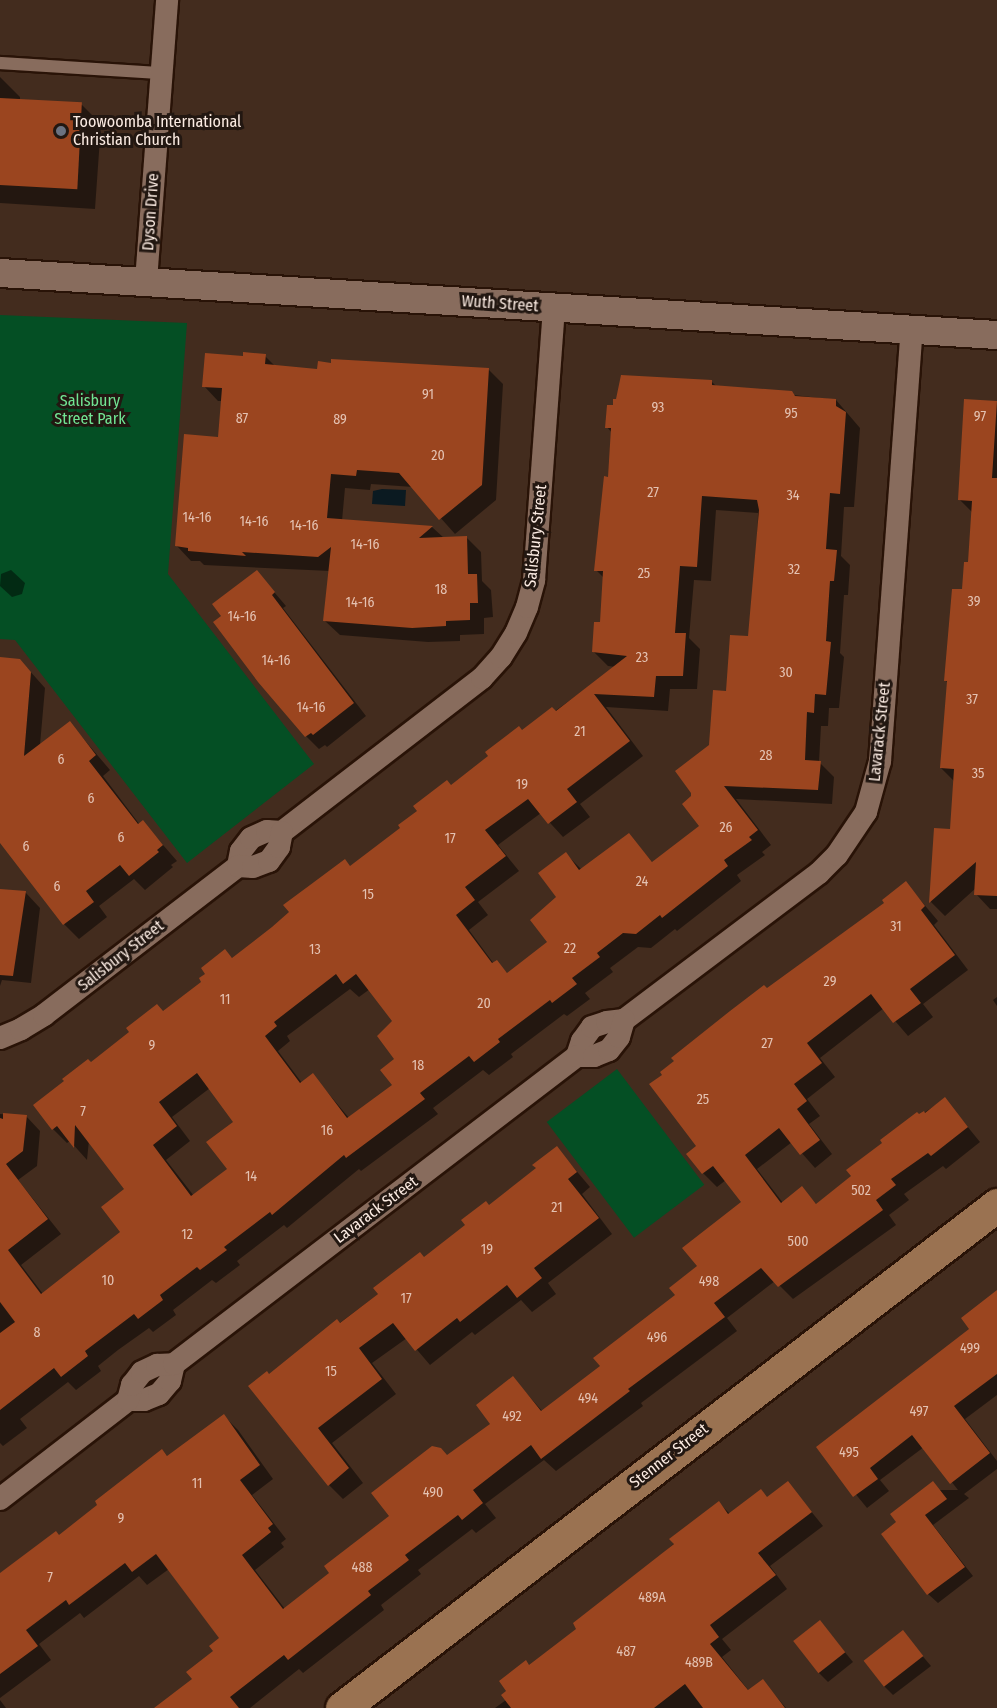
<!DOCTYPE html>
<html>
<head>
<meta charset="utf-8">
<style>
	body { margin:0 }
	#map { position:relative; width:997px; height:1708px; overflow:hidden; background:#432c1e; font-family:"Fira Sans Condensed",sans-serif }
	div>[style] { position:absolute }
	.green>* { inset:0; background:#044f24; transform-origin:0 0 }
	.water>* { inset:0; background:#0b1a21 }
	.shadow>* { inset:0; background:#0007 }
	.building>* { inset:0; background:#9b451f; transform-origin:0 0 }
	.roads { filter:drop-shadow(2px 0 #291307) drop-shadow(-2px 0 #291307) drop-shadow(0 2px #291307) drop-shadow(0 -2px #291307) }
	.service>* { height:12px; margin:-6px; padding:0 6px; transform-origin:6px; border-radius:6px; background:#886c5d }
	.minor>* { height:22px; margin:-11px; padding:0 11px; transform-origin:11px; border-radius:11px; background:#886c5d }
	.tertiary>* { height:28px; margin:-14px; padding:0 14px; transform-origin:14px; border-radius:14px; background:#886c5d }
	.secondary>* { height:33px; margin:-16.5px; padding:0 16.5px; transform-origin:16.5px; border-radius:16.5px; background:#9a7251 }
	.dots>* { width:16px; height:16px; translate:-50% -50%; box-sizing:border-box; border:3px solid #221711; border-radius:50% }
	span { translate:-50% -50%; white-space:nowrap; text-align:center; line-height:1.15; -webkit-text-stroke:6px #221711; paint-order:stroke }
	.number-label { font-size:14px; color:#e4c2b2 }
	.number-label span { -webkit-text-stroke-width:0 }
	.poi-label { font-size:16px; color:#fcece3 }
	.left { translate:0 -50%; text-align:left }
	.street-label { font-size:16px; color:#fcece3 }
	.park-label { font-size:16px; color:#71e493 }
</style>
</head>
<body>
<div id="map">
	<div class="green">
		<i style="clip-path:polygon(0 315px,187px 323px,168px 574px,314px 764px,187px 863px,15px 640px,0 639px)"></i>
		<i style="left:617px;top:1069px;width:145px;height:88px;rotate:53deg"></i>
	</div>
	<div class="water">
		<i style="clip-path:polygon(382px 489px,406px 490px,405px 506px,372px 504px,373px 491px)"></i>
	</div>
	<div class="shadow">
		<i style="clip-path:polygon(0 77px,20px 97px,20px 101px,82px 105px,101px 124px,95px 209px,0 203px)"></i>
		<i style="clip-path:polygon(265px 356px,276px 367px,318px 371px,488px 369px,503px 384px,496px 500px,455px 534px,413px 487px,371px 484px,370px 490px,345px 488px,342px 521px,432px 527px,444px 538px,466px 537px,481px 552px,482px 581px,491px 590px,493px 617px,484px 618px,484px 634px,460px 635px,460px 641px,428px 642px,340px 635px,325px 621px,330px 571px,204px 565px,200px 561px,191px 561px,177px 546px,219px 439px,223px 401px,218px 401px,204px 386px,244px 358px)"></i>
		<i style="clip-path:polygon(evenodd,712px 382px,716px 386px,836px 400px,860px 428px,854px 507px,844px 507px,841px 556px,850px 565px,848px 595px,844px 595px,840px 653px,844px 657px,839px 708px,829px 708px,828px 726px,821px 726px,819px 762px,834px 777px,832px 804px,736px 799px,771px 845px,762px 852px,765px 855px,737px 875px,741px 881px,677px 931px,675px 929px,651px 948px,638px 947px,610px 968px,613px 972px,585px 993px,590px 999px,567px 1016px,564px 1014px,511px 1054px,513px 1057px,489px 1075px,483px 1070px,433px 1108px,438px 1114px,361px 1171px,359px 1169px,287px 1228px,284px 1225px,237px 1261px,240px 1265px,216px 1283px,212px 1280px,173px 1310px,176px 1315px,153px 1332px,149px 1328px,118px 1350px,98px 1366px,101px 1371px,76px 1390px,68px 1382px,20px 1419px,27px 1428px,3px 1446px,0 1443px,0 1114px,26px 1116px,40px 1131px,37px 1166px,18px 1180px,61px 1234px,21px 1265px,43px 1294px,122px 1233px,126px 1190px,89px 1140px,87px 1160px,70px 1141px,67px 1143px,53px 1129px,91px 1064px,203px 982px,225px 951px,233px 959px,403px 828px,451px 786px,616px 667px,608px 666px,594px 652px,602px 624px,604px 578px,596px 570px,609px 478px,612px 433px,607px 427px,712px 382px,716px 510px,758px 513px,757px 558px,749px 638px,693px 792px,701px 826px,653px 863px,629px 835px,582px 870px,566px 854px,550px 942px,508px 974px,496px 962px,494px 964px,469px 930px,488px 915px,478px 902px,519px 871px,498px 845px,541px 813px,563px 837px,590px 817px,580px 804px,643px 756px,606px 707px,668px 711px,670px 689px,697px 689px,700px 649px,689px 638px,694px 580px,711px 581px,716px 510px,712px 382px,350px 989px,359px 997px,370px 989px,394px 1021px,397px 1059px,394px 1085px,349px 1118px,313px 1075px,302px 1083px,278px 1051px,290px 1041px,287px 1036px,350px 989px,712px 382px,210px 1088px,235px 1122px,229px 1169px,194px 1196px,166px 1160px,190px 1141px,172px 1117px,210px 1088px)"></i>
		<i style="clip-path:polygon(965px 401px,997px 402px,997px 909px,990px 909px,976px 894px,976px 888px,945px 916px,931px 902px,936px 829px,952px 830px,955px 782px,941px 768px,949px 684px,946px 681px,970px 564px,973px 513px,960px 500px)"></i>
		<i style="clip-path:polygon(11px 570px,25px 583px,22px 594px,12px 597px,0 586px,1px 574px)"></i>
		<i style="clip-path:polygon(257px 572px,286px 606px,283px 608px,366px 716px,327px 747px,325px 745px,319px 749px,306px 736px,223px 616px)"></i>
		<i style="clip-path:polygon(0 658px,20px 660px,45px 688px,40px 745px,70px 723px,110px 770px,103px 776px,140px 825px,143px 822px,177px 861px,171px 865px,173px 867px,145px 890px,134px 879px,99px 906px,107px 917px,79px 939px,64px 924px,0 841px)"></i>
		<i style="clip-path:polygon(906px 883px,938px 921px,934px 925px,968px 970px,923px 1004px,933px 1017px,908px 1036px,884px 1008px,820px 1058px,835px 1077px,807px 1099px,820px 1116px,809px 1124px,832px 1154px,815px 1168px,792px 1142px,757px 1169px,783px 1203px,802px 1188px,817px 1205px,853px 1177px,919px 1116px,945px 1099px,980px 1142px,946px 1169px,943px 1166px,904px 1194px,909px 1200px,889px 1215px,896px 1225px,793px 1299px,775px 1281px,727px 1318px,737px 1331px,641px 1403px,643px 1406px,556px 1471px,544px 1460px,485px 1504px,496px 1518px,476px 1533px,472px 1529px,418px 1570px,421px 1574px,381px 1605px,384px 1610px,303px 1673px,299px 1669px,250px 1708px,156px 1708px,194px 1679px,215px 1652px,222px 1638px,169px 1569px,147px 1585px,139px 1576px,84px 1618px,80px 1613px,39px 1644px,51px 1660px,0 1698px,0 1585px,99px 1506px,162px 1450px,168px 1457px,224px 1416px,238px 1430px,273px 1479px,252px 1495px,286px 1539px,281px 1543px,284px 1547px,255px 1570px,285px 1609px,331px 1573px,391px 1516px,447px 1456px,492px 1424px,513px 1378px,543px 1412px,602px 1367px,677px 1295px,743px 1202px,726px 1180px,717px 1187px,703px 1173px,698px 1146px,767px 990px,886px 903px)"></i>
		<i style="clip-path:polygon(0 891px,26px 893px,40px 908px,31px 983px,2px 980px,0 986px)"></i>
		<i style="clip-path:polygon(997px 997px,997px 1006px,993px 1000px)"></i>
		<i style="clip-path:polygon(557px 1148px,590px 1187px,582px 1194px,612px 1234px,548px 1283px,556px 1294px,532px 1312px,521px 1300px,475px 1335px,472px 1332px,430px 1365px,407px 1338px,372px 1363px,396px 1394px,332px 1443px,363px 1483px,343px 1499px,329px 1485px,269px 1376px,425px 1259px,538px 1169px)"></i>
		<i style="clip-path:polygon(997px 1293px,997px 1395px,965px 1419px,997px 1461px,997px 1469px,964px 1494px,969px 1498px,933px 1525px,973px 1576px,938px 1603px,928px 1594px,898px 1522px,925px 1490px,958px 1490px,924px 1447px,880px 1480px,889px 1491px,867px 1508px,818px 1448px,971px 1329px)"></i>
		<i style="clip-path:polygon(788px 1483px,823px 1526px,770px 1566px,787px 1589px,722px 1639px,731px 1650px,722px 1657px,749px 1691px,763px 1681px,786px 1708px,495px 1708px,506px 1700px,530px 1666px,579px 1629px,719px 1503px,730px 1514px,768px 1498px)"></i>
		<i style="clip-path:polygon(820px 1622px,853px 1662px,828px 1682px,818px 1672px)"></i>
		<i style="clip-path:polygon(902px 1632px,931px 1666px,893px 1695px,884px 1686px)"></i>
		<i style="clip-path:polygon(0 1700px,6px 1708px,0 1708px)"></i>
	</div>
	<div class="building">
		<i style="left:0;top:98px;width:82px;height:87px;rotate:3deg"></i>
		<i style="clip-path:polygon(243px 352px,266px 354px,265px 364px,317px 369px,318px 361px,331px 363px,331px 359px,489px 368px,482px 485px,439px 520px,399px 473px,357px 470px,356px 476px,331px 474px,327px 518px,433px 526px,419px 538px,467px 536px,468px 574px,477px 574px,478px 603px,470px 603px,470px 620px,446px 621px,446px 626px,412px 628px,323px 621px,331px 547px,318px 557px,242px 552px,246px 556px,188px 551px,188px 548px,175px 546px,184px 434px,218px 437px,222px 388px,202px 387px,205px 353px,243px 356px)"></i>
		<i style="clip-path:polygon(evenodd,621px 375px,712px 380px,712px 385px,792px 391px,795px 396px,836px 399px,836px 406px,846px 412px,840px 494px,830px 493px,826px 549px,837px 550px,834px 581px,830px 581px,826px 641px,831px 642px,826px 695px,815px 694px,814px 713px,807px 712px,805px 760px,821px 761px,818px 790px,724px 786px,758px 830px,749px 837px,752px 840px,724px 860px,728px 866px,662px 918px,660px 915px,636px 934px,623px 933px,597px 953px,600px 957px,572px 978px,577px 984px,552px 1003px,550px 1000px,498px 1039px,500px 1042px,474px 1062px,469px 1056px,420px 1093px,425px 1099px,346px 1158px,344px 1155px,272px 1215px,270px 1212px,224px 1247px,227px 1250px,200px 1270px,197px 1267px,160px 1295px,163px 1300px,138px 1319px,134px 1314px,85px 1351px,88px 1356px,61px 1377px,54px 1368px,0 1410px,0 1333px,15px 1322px,0 1302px,0 1118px,3px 1119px,3px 1113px,27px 1115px,23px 1151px,6px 1164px,48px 1219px,8px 1250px,41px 1294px,120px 1232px,101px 1207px,124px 1189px,75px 1125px,74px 1148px,57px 1126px,52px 1130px,33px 1105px,64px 1081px,62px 1079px,88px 1059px,91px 1062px,129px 1032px,126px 1028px,157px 1004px,163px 1011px,201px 982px,199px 978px,205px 974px,201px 968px,225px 949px,232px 958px,272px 927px,289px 912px,283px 905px,306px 888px,345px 859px,350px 866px,400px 828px,398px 825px,417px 811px,413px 806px,447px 780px,451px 785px,488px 756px,485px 752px,519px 726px,522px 730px,552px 707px,556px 711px,627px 656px,592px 652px,594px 622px,600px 622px,603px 571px,594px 571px,604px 476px,608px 477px,611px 428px,605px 428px,607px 405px,613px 405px,613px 399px,616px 399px,621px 375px,702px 496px,757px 500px,759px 510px,748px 636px,730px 635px,726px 691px,713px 690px,709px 745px,675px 771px,691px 793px,691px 796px,682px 804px,699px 826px,652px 862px,629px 833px,579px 870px,566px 852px,538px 873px,556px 897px,530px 920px,547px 942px,507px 973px,497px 960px,492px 963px,456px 915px,475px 900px,465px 887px,506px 856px,485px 830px,528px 799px,548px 824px,577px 802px,567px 789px,630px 741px,594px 694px,654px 697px,656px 676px,683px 676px,686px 633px,675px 633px,680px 566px,697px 567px,702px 496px,621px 375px,336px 974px,343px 984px,356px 974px,392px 1021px,377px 1036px,394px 1059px,380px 1070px,392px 1085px,347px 1118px,313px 1073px,300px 1083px,265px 1036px,277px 1026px,274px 1022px,336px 974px,621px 375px,197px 1073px,233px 1122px,206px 1142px,227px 1169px,191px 1196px,153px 1145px,177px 1126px,159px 1102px,197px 1073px)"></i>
		<i style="clip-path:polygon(964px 399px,997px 401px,992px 478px,997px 478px,997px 896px,974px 895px,976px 862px,929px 903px,934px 828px,950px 829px,954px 769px,940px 768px,947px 681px,944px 681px,952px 589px,962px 589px,964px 562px,968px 562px,972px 501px,958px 500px)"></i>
		<i style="clip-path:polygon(257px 570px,275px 592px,272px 595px,354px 703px,313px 735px,311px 733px,305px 737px,258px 682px,213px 622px,221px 616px,212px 604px)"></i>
		<i style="clip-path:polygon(0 657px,20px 659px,31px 672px,24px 756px,70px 721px,96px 755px,89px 761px,138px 824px,143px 820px,163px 845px,157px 850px,159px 852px,129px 876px,120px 865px,86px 891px,94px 902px,63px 925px,0 843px)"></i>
		<i style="clip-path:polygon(906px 881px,925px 906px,921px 910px,955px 955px,910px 989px,921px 1003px,893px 1023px,871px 994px,807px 1043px,822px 1063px,794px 1084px,807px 1101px,797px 1109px,820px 1140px,800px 1155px,779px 1128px,745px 1155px,781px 1203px,802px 1186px,816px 1204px,851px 1176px,846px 1170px,882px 1143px,880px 1140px,917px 1112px,919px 1114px,924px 1111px,925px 1113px,945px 1097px,968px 1127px,931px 1156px,928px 1153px,891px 1179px,896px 1185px,876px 1200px,883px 1210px,778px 1287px,761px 1268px,714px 1303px,725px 1317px,628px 1389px,630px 1391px,541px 1459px,531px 1445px,473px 1490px,483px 1503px,462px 1520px,458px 1515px,405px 1555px,409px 1560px,368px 1591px,371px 1595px,288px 1660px,284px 1655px,230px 1697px,239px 1708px,154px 1708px,192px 1679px,186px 1672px,213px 1651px,209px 1646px,219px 1638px,156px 1554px,132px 1572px,125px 1563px,69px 1605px,66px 1600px,26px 1630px,38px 1646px,0 1674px,0 1573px,56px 1531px,59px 1535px,97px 1505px,95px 1501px,162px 1449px,167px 1456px,224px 1414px,260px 1465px,240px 1480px,273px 1524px,268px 1528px,271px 1532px,242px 1555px,283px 1609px,329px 1573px,324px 1566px,389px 1516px,371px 1493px,432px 1446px,441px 1448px,447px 1455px,490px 1424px,476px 1405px,513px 1376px,541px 1411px,600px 1366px,593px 1358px,675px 1295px,669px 1288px,697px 1266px,682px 1248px,741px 1202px,713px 1166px,702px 1174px,686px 1154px,696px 1146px,649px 1084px,662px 1075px,660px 1072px,674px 1061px,671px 1058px,730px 1011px,764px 985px,767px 988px,884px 903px,882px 900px)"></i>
		<i style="clip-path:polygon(0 889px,26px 891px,13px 976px,0 975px)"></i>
		<i style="clip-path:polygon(557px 1146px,577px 1172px,568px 1179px,599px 1218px,534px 1268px,542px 1278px,517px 1298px,507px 1285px,460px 1322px,457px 1318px,415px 1351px,393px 1323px,359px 1348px,382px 1379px,318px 1428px,349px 1468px,328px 1486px,248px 1386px,267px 1371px,269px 1374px,337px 1319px,340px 1323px,378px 1294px,373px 1288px,420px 1252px,424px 1257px,465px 1225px,461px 1220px,486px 1201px,489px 1205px,536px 1168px,532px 1165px)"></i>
		<i style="clip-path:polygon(997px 1290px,997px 1374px,954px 1406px,990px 1453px,950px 1484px,912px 1435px,870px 1468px,878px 1479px,853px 1497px,816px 1447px,969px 1329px,961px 1318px)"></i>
		<i style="clip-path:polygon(788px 1481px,812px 1512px,758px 1553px,776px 1575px,710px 1625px,719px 1637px,710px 1644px,748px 1690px,763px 1679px,785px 1708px,703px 1708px,685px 1684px,654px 1708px,511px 1708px,501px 1695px,506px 1691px,499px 1681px,526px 1660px,529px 1665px,576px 1629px,573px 1623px,674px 1544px,669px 1539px,719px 1501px,728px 1514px,761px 1489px,767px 1497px)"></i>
		<i style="clip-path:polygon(933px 1481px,947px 1499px,925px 1515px,965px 1567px,927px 1595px,881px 1534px,896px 1522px,890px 1514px)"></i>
		<i style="left:820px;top:1620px;width:41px;height:34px;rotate:52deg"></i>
		<i style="left:903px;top:1630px;width:33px;height:50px;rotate:52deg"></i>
	</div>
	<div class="roads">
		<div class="service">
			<i style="left:0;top:63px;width:161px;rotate:3.6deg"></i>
		</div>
		<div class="minor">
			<i style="left:146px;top:281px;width:282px;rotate:-85.7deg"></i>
			<i style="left:238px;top:866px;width:15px;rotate:-79deg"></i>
			<i style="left:241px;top:851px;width:16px;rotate:-52deg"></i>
			<i style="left:251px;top:838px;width:17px;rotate:-24deg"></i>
			<i style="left:267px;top:831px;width:15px;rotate:4deg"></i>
			<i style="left:282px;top:832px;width:252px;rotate:-37.6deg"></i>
			<i style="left:482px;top:678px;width:28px;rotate:-48deg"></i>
			<i style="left:501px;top:657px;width:28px;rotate:-58deg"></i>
			<i style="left:516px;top:633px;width:28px;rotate:-67deg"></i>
			<i style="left:527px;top:607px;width:28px;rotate:-75deg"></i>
			<i style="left:534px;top:580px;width:274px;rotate:-85.8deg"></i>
			<i style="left:0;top:1038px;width:23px;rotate:-23deg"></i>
			<i style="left:21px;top:1029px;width:27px;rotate:-31deg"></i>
			<i style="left:44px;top:1015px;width:245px;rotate:-37.5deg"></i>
			<i style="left:238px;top:866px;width:15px;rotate:4deg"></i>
			<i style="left:253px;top:867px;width:17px;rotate:-21deg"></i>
			<i style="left:269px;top:861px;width:17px;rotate:-54deg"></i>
			<i style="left:279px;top:847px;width:15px;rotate:-79deg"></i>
			<i style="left:577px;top:1056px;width:16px;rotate:-72deg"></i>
			<i style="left:582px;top:1041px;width:17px;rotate:-54deg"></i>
			<i style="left:592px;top:1027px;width:16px;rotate:-18deg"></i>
			<i style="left:607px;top:1022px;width:17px;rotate:-7deg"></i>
			<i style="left:624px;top:1020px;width:244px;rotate:-37deg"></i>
			<i style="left:819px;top:873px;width:25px;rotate:-45deg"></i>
			<i style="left:837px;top:855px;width:52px;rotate:-56deg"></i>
			<i style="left:866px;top:812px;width:53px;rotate:-74.6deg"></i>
			<i style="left:880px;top:761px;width:432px;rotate:-85.8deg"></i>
			<i style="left:128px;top:1400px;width:16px"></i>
			<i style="left:144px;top:1400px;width:16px;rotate:-22deg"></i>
			<i style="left:159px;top:1394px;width:17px;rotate:-50deg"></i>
			<i style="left:170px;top:1381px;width:17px;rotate:-77deg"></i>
			<i style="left:0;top:1499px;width:162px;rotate:-37.7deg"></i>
			<i style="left:128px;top:1400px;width:16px;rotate:-75deg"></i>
			<i style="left:132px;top:1385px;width:16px;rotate:-52deg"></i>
			<i style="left:142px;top:1372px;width:17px;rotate:-25deg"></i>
			<i style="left:157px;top:1365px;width:17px;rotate:-3deg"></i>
			<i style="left:174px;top:1364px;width:507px;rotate:-37.39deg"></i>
			<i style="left:577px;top:1056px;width:17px"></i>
			<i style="left:594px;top:1056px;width:16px;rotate:-22deg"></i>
			<i style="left:609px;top:1050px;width:16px;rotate:-52deg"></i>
			<i style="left:619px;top:1037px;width:18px;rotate:-74deg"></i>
		</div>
		<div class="tertiary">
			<i style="left:0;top:273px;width:999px;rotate:3.56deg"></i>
		</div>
		<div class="secondary">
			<i style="left:342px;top:1708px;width:826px;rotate:-37.52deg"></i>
		</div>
	</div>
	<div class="dots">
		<i style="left:61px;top:131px;background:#6b7280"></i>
	</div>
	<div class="number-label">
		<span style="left:428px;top:395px">91</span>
		<span style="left:658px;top:408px">93</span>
		<span style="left:791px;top:414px">95</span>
		<span style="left:980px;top:417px">97</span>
		<span style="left:242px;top:419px">87</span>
		<span style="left:340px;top:420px">89</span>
		<span style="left:438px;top:456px">20</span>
		<span style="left:653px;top:493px">27</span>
		<span style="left:793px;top:496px">34</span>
		<span style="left:197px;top:518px">14-16</span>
		<span style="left:254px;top:522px">14-16</span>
		<span style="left:304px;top:526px">14-16</span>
		<span style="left:365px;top:545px">14-16</span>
		<span style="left:794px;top:570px">32</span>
		<span style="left:644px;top:574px">25</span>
		<span style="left:441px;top:590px">18</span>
		<span style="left:974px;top:602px">39</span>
		<span style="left:360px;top:603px">14-16</span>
		<span style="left:242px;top:617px">14-16</span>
		<span style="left:642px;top:658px">23</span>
		<span style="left:276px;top:661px">14-16</span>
		<span style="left:786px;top:673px">30</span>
		<span style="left:972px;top:700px">37</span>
		<span style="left:311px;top:708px">14-16</span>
		<span style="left:580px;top:732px">21</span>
		<span style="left:766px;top:756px">28</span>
		<span style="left:61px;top:760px">6</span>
		<span style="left:978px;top:774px">35</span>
		<span style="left:522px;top:785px">19</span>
		<span style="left:91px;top:799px">6</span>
		<span style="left:726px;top:828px">26</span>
		<span style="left:121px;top:838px">6</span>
		<span style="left:450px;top:839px">17</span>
		<span style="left:26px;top:847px">6</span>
		<span style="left:642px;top:882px">24</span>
		<span style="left:57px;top:887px">6</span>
		<span style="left:368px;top:895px">15</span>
		<span style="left:896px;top:927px">31</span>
		<span style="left:570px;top:949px">22</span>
		<span style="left:315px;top:950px">13</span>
		<span style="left:830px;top:982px">29</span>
		<span style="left:225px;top:1000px">11</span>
		<span style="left:484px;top:1004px">20</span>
		<span style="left:767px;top:1044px">27</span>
		<span style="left:152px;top:1046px">9</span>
		<span style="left:418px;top:1066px">18</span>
		<span style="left:703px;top:1100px">25</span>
		<span style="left:83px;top:1112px">7</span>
		<span style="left:327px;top:1131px">16</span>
		<span style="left:251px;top:1177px">14</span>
		<span style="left:861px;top:1191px">502</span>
		<span style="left:557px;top:1208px">21</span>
		<span style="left:187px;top:1235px">12</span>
		<span style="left:798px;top:1242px">500</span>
		<span style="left:487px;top:1250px">19</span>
		<span style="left:108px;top:1281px">10</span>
		<span style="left:709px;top:1282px">498</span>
		<span style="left:406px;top:1299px">17</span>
		<span style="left:37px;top:1333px">8</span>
		<span style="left:657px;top:1338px">496</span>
		<span style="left:970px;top:1349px">499</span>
		<span style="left:331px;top:1372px">15</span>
		<span style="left:588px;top:1399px">494</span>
		<span style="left:919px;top:1412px">497</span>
		<span style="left:512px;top:1417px">492</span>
		<span style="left:849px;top:1453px">495</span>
		<span style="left:197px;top:1484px">11</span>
		<span style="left:433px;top:1493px">490</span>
		<span style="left:121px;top:1519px">9</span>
		<span style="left:362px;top:1568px">488</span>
		<span style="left:50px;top:1578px">7</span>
		<span style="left:652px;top:1598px">489A</span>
		<span style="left:626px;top:1652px">487</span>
		<span style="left:699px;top:1663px">489B</span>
	</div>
	<div class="poi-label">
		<span class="left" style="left:73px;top:131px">Toowoomba International<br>Christian Church</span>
	</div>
	<div class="street-label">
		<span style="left:151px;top:212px;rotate:-86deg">Dyson Drive</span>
		<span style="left:500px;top:304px;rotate:4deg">Wuth Street</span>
		<span style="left:536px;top:536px;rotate:-84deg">Salisbury Street</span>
		<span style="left:880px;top:732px;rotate:-84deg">Lavarack Street</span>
		<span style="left:121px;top:956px;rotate:-38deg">Salisbury Street</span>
		<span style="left:376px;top:1210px;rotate:-37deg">Lavarack Street</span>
		<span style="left:669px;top:1456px;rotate:-38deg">Stenner Street</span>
	</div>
	<div class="park-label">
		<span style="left:90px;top:410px">Salisbury<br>Street Park</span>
	</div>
</div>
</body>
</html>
